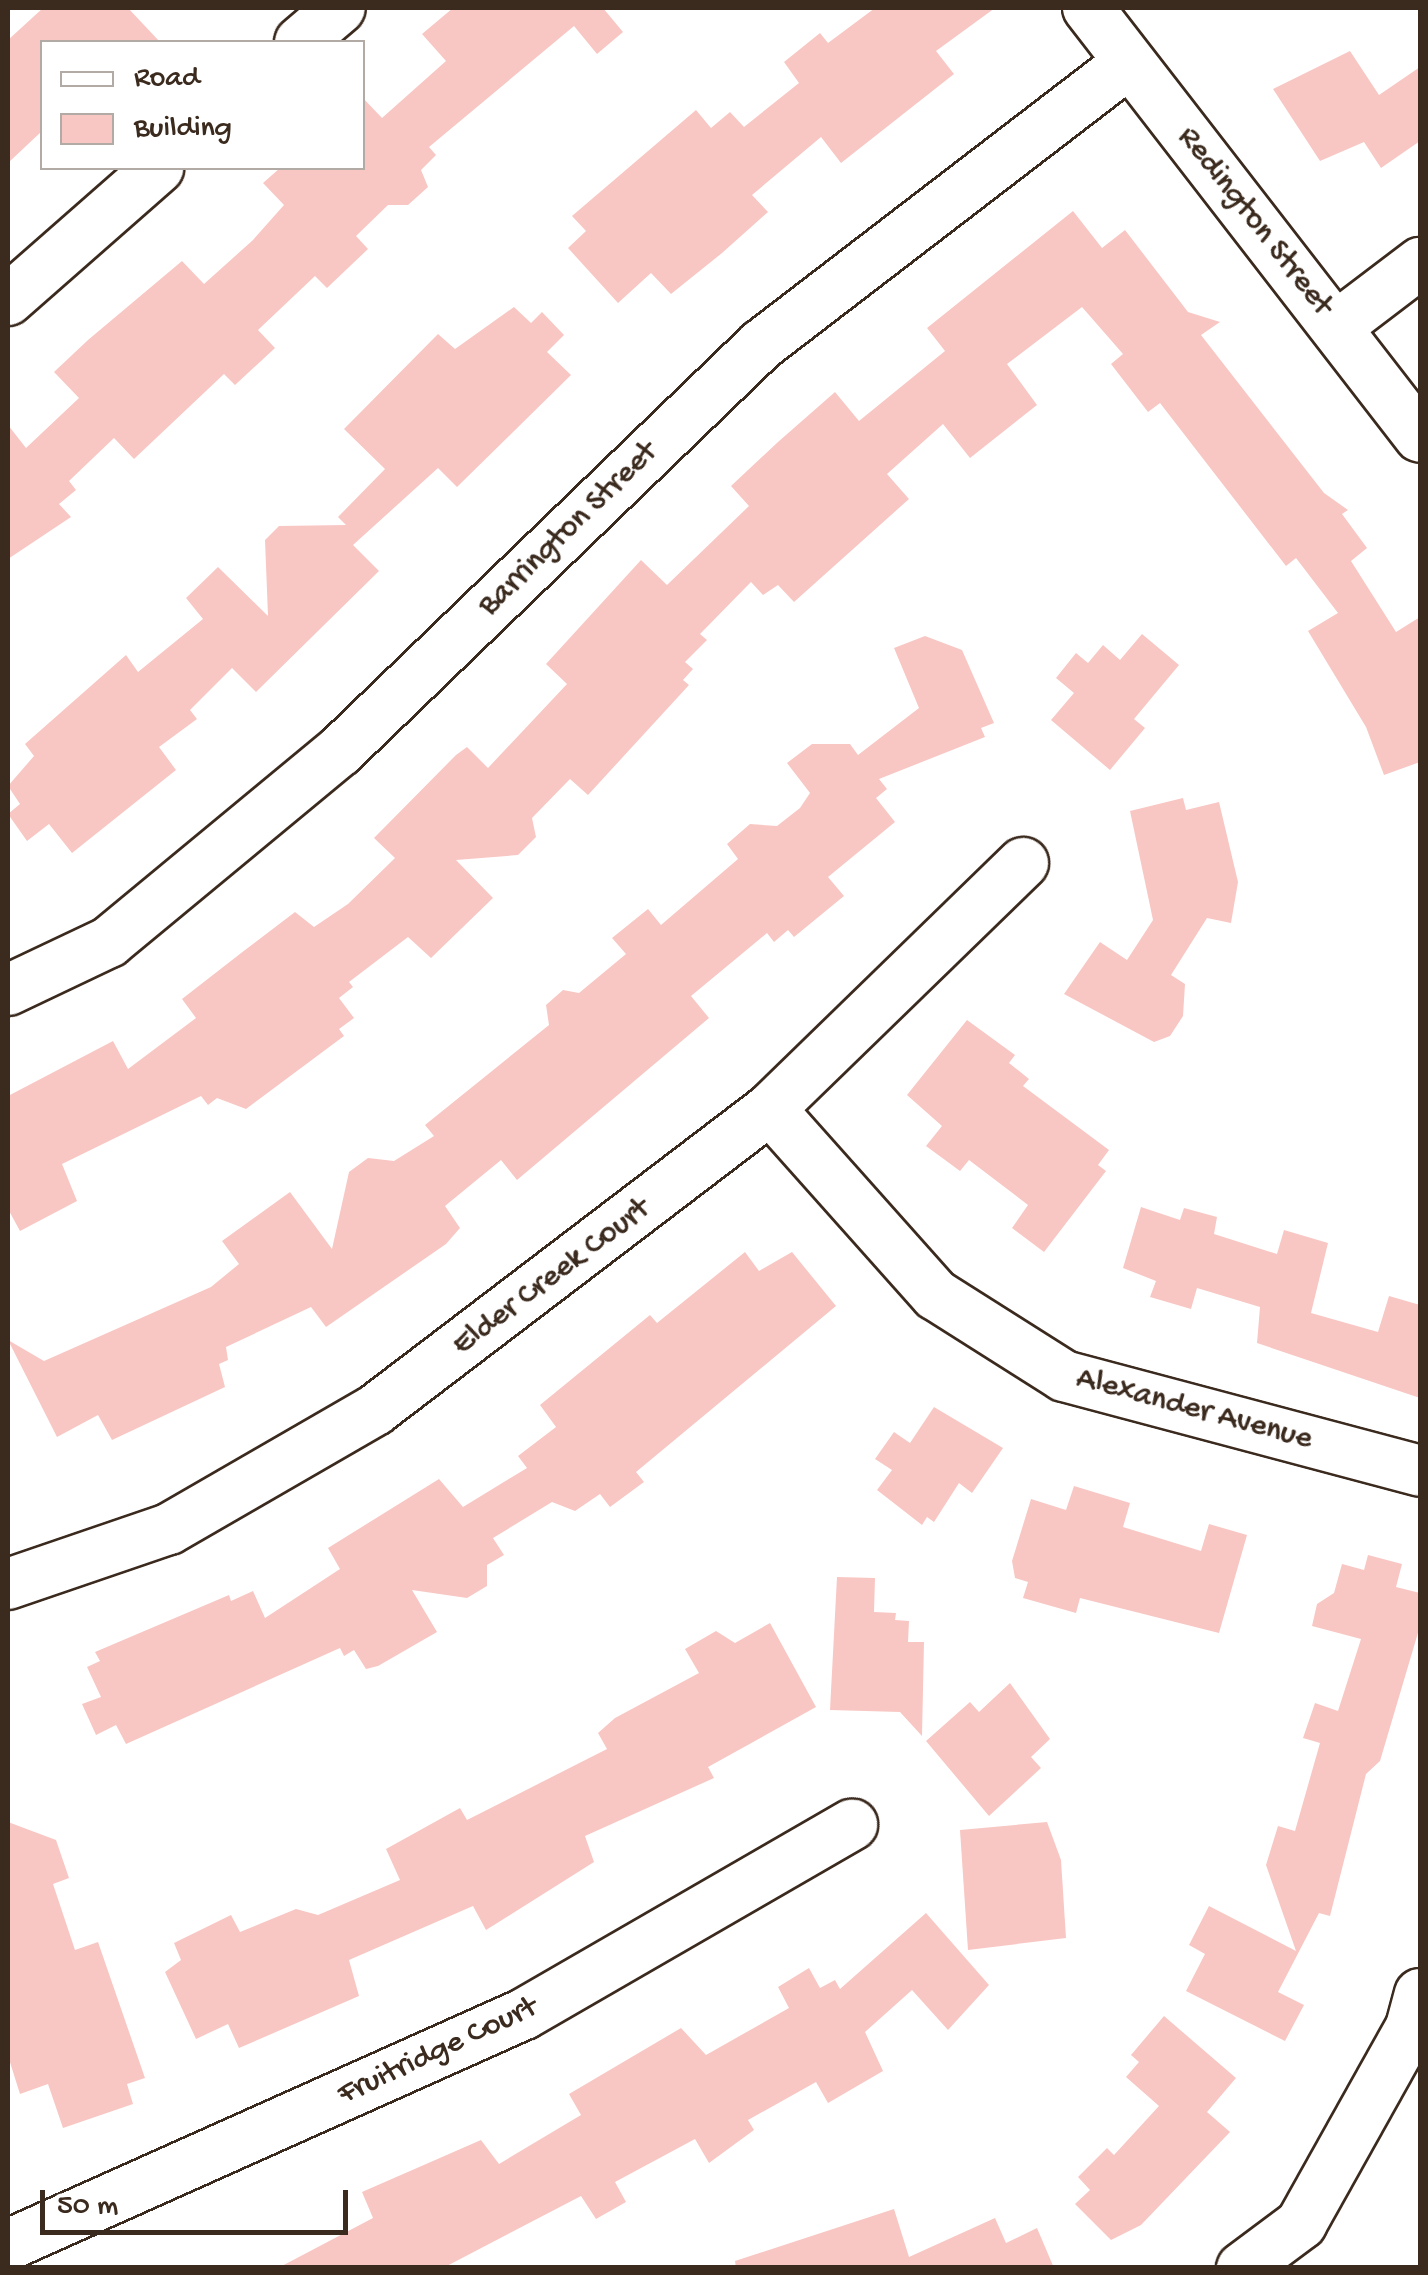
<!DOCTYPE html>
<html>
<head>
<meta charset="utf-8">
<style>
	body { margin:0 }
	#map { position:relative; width:1428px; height:2275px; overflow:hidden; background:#fff; font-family:"Gochi Hand",sans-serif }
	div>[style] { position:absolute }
	.building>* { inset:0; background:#f8c7c3 }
	.roads { filter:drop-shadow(2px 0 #3b2a1e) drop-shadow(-2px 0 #3b2a1e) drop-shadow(0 2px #3b2a1e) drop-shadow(0 -2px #3b2a1e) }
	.street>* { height:50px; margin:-25px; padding:0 25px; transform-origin:25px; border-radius:25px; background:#fff }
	span { translate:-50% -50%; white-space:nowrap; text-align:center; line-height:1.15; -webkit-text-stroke:9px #fff; paint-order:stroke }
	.street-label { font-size:32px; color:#3b2a1e }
	.frame { position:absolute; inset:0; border:10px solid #3b2a1e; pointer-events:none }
	.legend { position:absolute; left:40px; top:40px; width:325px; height:130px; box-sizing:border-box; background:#fff; border:2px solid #b1aaa5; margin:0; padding:12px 18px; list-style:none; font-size:30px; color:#3b2a1e }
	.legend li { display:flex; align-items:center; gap:20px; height:50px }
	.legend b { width:50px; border:2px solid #b1aaa5 }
	.scale { position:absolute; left:40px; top:2190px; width:308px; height:45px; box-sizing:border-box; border:5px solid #3b2a1e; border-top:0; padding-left:12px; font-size:30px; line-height:35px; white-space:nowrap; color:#3b2a1e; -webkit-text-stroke:8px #fff; paint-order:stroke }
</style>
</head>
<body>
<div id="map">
	<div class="building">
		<i style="clip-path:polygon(43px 8px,128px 8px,160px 42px,42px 42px,42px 131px,8px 163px,8px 40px)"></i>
		<i style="clip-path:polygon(453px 8px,603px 8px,623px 32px,597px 54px,574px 26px,429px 147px,436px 155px,421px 170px,428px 187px,408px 205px,388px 205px,356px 236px,368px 249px,327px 288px,315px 276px,258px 330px,275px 348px,235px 385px,224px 374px,134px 459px,114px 438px,69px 481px,76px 490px,59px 504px,71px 517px,8px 559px,8px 425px,26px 448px,79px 398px,54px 372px,88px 340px,182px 261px,204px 284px,253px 240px,284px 205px,263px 183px,280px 168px,362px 168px,362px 97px,382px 118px,446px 61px,422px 34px)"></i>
		<i style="clip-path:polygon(875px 8px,995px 8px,936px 51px,954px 74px,841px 163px,821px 137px,752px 195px,768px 212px,722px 253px,671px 294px,651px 273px,618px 303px,568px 248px,586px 231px,572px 216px,696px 110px,711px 128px,730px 112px,744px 127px,799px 83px,784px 62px,820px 33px,828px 43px)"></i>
		<i style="clip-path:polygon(1350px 51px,1379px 95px,1420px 67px,1420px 141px,1381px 168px,1364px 142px,1320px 161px,1273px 89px)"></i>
		<i style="clip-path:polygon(1073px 211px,1102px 248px,1125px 230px,1188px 312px,1220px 322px,1201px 335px,1324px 493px,1348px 510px,1342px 514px,1367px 548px,1351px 561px,1396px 632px,1420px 617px,1420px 762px,1384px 775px,1366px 727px,1308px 631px,1338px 613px,1296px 558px,1286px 566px,1160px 403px,1148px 412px,1111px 364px,1123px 354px,1082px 307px,1007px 364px,1037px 405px,970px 458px,943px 424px,887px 474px,909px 499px,794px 602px,778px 585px,763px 595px,751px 582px,700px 634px,707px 640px,685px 662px,693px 669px,683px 680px,689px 685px,588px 795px,570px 779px,532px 818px,536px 837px,518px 855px,456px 860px,493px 898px,431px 958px,408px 937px,349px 982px,353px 987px,339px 998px,354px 1018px,339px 1029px,344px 1036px,246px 1109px,217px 1098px,208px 1105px,201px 1096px,62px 1164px,77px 1201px,20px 1231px,8px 1209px,8px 1096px,113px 1041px,128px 1069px,196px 1018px,182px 999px,245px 950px,295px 912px,314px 927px,348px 904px,395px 858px,374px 838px,456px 755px,467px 747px,488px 768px,567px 684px,546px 664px,641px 560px,667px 585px,749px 506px,731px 486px,778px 442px,835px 392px,859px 421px,945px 351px,927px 328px)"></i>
		<i style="clip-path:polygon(514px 307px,531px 323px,542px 312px,564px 335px,547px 352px,571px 375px,457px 487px,438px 468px,353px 545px,379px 571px,256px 692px,232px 668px,190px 710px,197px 719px,159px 747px,176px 770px,72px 853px,49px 824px,27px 841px,8px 814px,20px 804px,8px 786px,34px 756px,25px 744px,126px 655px,138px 672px,203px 619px,186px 598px,218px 567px,268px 616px,265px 540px,279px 526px,346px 525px,338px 517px,385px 469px,344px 429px,438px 334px,455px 349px)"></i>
		<i style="clip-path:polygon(1142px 634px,1179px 665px,1134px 719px,1145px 728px,1110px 770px,1051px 720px,1074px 693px,1056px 678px,1076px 653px,1088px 663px,1103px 645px,1120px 660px)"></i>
		<i style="clip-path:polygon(925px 636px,962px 650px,994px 723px,981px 728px,985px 737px,879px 779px,887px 789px,876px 798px,895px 822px,828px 877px,844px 896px,794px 937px,788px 930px,774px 942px,767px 933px,691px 996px,709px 1018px,517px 1180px,501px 1160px,445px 1206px,460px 1228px,446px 1244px,326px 1327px,311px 1307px,226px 1347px,228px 1360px,219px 1364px,225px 1387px,112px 1440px,98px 1415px,57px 1437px,8px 1340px,44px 1361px,211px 1287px,239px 1264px,222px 1241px,290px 1192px,332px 1249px,349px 1172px,368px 1158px,394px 1161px,434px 1136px,425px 1125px,549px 1025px,546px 1005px,563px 990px,579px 993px,626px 954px,612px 938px,648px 909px,661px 925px,738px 859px,727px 844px,750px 824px,777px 826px,800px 808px,810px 793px,787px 763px,812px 744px,850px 744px,858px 755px,919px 708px,894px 648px)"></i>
		<i style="clip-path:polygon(1183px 798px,1186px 810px,1219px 802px,1238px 882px,1231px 923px,1207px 918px,1171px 975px,1185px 984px,1183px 1016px,1170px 1036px,1154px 1042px,1064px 994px,1100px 942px,1127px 960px,1153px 920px,1130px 811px)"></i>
		<i style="clip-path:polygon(967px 1020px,1015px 1055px,1009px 1063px,1029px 1079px,1023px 1086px,1109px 1150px,1098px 1165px,1106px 1171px,1044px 1252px,1012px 1228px,1028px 1205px,969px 1160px,960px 1171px,926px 1146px,942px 1126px,907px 1095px)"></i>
		<i style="clip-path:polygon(1141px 1207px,1180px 1220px,1184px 1208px,1217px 1217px,1214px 1234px,1277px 1254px,1284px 1230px,1328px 1243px,1311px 1313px,1378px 1332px,1389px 1296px,1420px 1305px,1420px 1398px,1257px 1343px,1260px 1307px,1197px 1288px,1191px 1309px,1150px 1297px,1156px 1281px,1123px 1268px)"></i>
		<i style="clip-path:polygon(745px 1252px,759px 1271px,792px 1252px,836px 1306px,636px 1472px,644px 1482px,610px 1507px,600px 1494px,575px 1511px,552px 1502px,493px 1538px,504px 1555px,487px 1565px,487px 1586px,467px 1598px,412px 1590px,437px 1632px,378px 1666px,366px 1669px,354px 1650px,344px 1656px,340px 1648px,126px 1744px,116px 1725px,96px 1735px,82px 1704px,101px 1697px,87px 1667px,100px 1661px,95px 1652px,229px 1595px,231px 1601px,253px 1591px,265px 1618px,340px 1569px,328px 1548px,439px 1479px,463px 1507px,527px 1468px,518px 1456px,556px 1427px,540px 1405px,650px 1315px,657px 1323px)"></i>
		<i style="clip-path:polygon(934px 1407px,1003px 1448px,972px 1493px,959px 1483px,934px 1522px,927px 1517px,922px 1525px,877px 1490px,892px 1470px,875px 1459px,894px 1432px,910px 1443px)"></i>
		<i style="clip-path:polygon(1074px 1486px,1130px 1503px,1123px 1527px,1201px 1551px,1209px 1524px,1247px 1535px,1219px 1633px,1080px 1598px,1076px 1613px,1023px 1598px,1028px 1582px,1015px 1578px,1012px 1561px,1031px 1499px,1066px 1510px)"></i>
		<i style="clip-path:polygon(1368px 1555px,1402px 1564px,1396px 1587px,1420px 1593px,1420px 1626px,1380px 1761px,1366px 1774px,1330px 1916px,1319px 1913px,1278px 1992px,1304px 2005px,1285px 2041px,1186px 1991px,1205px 1954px,1189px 1945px,1209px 1906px,1296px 1951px,1266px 1865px,1278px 1826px,1295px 1831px,1320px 1743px,1303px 1738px,1315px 1703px,1338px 1711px,1361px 1639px,1312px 1626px,1317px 1604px,1334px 1593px,1342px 1564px,1364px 1570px)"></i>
		<i style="clip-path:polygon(837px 1577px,875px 1578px,874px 1612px,896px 1613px,895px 1620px,909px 1621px,908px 1642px,924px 1642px,922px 1736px,900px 1712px,830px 1710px)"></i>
		<i style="clip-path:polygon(770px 1623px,816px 1707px,708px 1767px,714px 1778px,585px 1836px,594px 1862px,486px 1930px,473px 1906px,349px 1960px,359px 1996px,239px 2048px,228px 2024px,196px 2039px,165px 1972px,181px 1960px,174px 1943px,231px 1915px,240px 1932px,296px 1909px,318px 1915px,400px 1880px,386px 1849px,460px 1808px,467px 1820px,607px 1749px,598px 1733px,615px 1718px,699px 1673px,685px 1649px,716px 1631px,735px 1643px)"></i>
		<i style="clip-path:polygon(1010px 1683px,1050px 1739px,1031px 1757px,1041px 1768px,989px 1816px,926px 1741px,970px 1702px,979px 1712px)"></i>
		<i style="clip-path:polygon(8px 1822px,56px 1840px,69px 1878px,53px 1884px,75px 1950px,98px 1942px,145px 2078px,127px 2084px,133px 2104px,63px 2128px,48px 2084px,20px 2094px,8px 2056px)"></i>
		<i style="clip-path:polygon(1047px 1822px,1061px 1860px,1066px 1938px,968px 1950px,960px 1830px)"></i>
		<i style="clip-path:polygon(926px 1913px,989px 1985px,948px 2030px,912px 1990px,865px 2032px,883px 2071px,828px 2103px,816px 2082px,748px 2120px,754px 2130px,709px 2163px,695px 2139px,615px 2182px,626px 2202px,596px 2219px,581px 2196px,443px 2268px,278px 2268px,373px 2218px,362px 2192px,481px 2140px,499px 2164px,581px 2115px,569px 2094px,681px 2028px,706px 2055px,789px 2008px,778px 1987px,809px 1968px,820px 1988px,835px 1980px,840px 1989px)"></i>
		<i style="clip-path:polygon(1164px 2016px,1236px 2078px,1207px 2112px,1230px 2132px,1141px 2225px,1111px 2240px,1075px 2204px,1090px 2190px,1078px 2177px,1107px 2148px,1114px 2155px,1159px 2106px,1126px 2077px,1139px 2062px,1131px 2055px)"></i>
		<i style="clip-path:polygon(894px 2209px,909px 2257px,995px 2218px,1006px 2243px,1037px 2228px,1054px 2268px,736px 2268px,735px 2261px)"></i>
	</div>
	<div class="roads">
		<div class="street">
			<i style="left:1088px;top:8px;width:542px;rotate:52.26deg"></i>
			<i style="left:300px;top:42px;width:52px;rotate:-40.4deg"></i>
			<i style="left:8px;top:300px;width:200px;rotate:-41.3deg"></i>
			<i style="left:1336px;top:327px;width:106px;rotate:-37.3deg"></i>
			<i style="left:8px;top:990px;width:112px;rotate:-25.4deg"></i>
			<i style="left:109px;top:942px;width:300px;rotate:-39.6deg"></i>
			<i style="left:340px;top:751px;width:585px;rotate:-43.96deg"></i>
			<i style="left:761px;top:345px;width:464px;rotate:-37.5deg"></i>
			<i style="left:770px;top:1109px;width:249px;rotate:48.3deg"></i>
			<i style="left:936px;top:1295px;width:151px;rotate:32.3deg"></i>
			<i style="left:1064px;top:1376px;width:368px;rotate:14.9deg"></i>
			<i style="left:8px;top:1584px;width:170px;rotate:-18.9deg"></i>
			<i style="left:169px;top:1529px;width:238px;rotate:-30deg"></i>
			<i style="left:375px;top:1410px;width:497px;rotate:-37.3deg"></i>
			<i style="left:770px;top:1109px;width:353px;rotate:-44.2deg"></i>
			<i style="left:8px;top:2245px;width:565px;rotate:-24.12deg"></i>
			<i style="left:524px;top:2014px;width:379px;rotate:-30deg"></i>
			<i style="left:1242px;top:2268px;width:74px;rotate:-36.7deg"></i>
			<i style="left:1301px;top:2224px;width:226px;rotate:-60.8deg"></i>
			<i style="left:1411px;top:2027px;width:34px;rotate:-75deg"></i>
		</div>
	</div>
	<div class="street-label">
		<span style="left:1254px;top:222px;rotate:52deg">Redington Street</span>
		<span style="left:569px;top:530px;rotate:-44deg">Barrington Street</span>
		<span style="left:552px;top:1278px;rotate:-37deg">Elder Creek Court</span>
		<span style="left:1194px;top:1410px;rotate:15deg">Alexander Avenue</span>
		<span style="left:438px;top:2052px;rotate:-25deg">Fruitridge Court</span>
	</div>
	<div class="frame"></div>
	<ul class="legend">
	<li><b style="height:12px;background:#fff"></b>Road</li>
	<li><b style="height:28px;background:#f8c7c3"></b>Building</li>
	</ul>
	<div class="scale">50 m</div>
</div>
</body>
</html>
